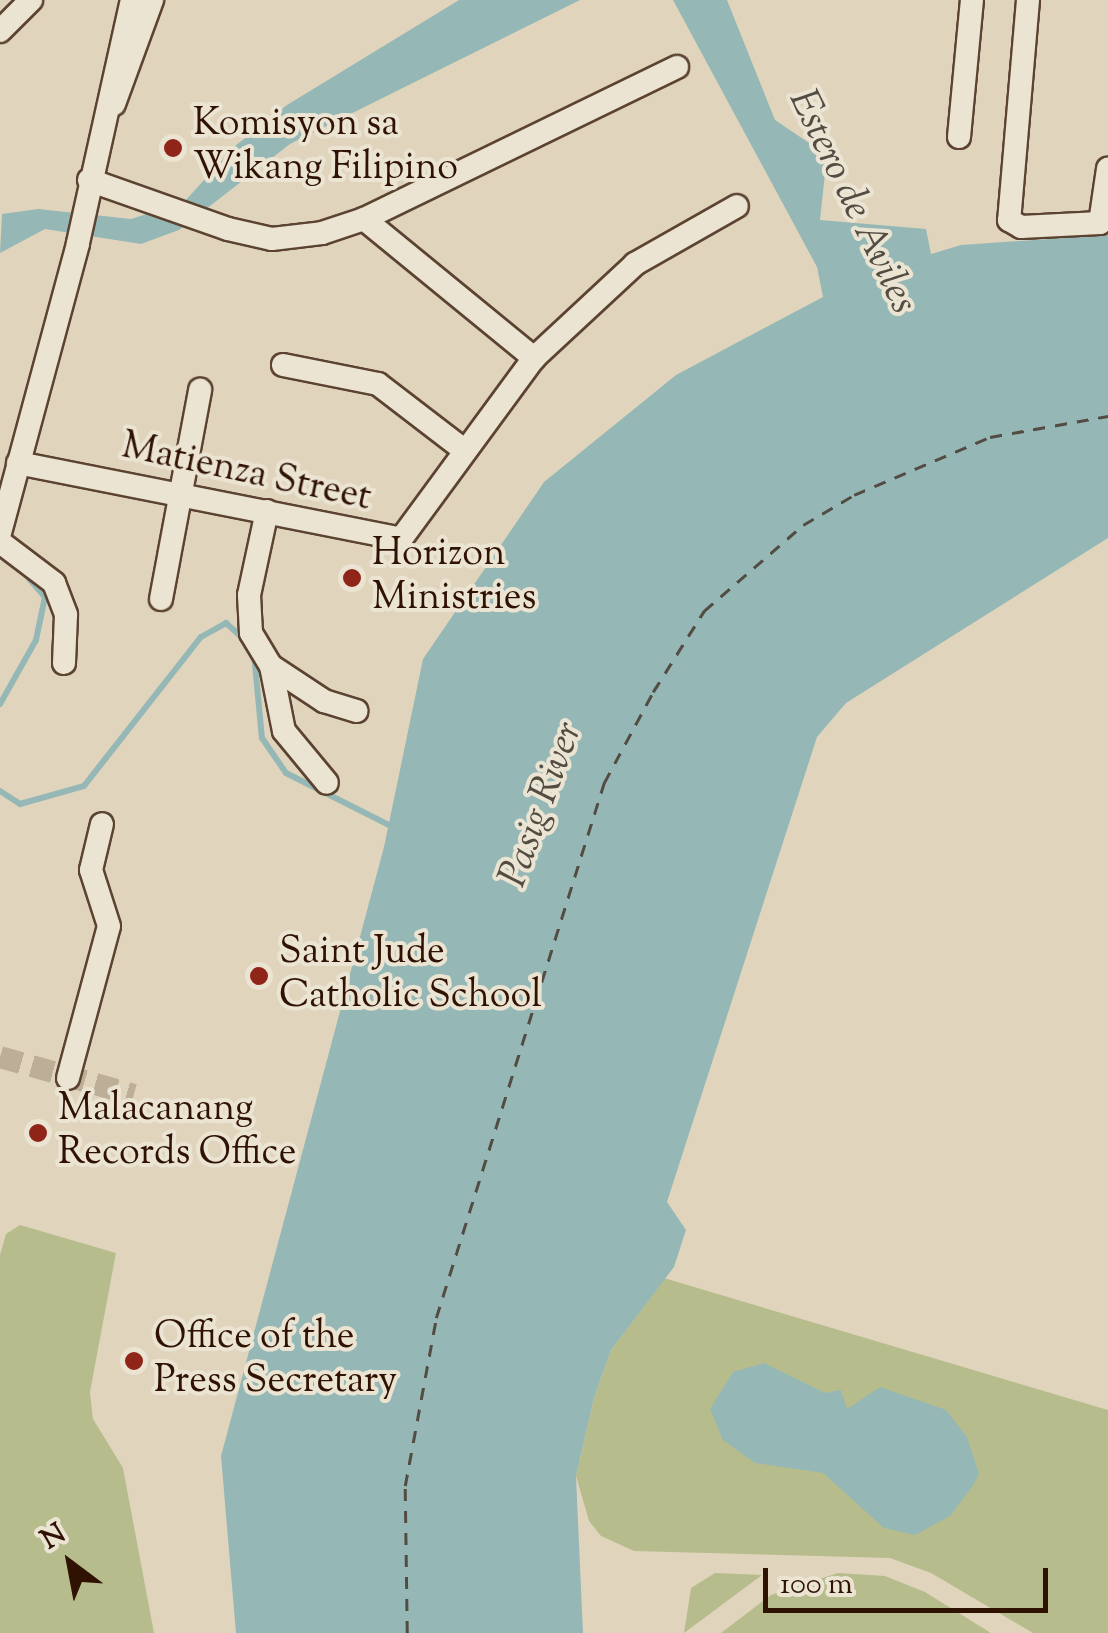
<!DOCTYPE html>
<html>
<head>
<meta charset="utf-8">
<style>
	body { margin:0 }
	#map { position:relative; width:1108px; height:1633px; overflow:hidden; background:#e0d5bc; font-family:"Sorts Mill Goudy",serif }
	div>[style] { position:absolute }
	.green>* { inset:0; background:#b7bc8d }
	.water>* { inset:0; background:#95b8b6 }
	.stream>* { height:6px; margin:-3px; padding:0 3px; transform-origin:3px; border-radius:3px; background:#95b8b6 }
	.ferry>* { height:2.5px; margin-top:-1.25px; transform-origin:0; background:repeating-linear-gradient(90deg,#534c42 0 12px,transparent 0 22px) }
	.minor-tunnel>* { height:22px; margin-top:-11px; transform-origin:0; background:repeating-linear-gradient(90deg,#bdae97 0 22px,transparent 0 33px) }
	.roads { filter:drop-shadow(2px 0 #5c4331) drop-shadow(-2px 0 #5c4331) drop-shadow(0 2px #5c4331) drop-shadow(0 -2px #5c4331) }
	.minor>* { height:22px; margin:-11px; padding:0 11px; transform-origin:11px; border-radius:11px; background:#ebe4d3 }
	.dots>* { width:28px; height:28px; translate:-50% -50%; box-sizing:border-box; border:5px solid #ebe4d3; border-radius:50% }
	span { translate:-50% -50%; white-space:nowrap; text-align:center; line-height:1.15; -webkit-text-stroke:8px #ebe4d3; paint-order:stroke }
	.poi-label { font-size:38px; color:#301203 }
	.left { translate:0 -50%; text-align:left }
	.street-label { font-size:38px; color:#301203 }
	.water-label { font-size:40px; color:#534c42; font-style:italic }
	.north { position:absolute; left:20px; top:1513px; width:100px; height:100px; -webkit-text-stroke:8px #ebe4d3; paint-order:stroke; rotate:328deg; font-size:28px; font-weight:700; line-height:40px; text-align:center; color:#301203 }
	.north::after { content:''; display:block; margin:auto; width:35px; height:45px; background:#301203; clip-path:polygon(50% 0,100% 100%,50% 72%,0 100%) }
	.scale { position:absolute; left:763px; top:1568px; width:285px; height:45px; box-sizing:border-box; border:5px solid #301203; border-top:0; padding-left:12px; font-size:30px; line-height:35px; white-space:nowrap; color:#301203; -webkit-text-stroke:8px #ebe4d3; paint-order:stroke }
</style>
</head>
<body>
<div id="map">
	<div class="green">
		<i style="clip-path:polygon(20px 1225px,116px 1253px,90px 1392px,93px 1419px,123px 1468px,154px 1633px,0 1633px,0 1255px,6px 1234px)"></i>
		<i style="clip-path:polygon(664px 1278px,1108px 1410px,1108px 1633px,1033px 1633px,931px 1573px,890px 1558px,634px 1551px,601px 1536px,589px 1521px,576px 1476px,594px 1398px,611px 1350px)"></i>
		<i style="clip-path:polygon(715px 1573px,762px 1575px,684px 1633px,691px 1588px)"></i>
		<i style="clip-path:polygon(838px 1573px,885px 1576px,925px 1592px,991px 1633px,721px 1633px,771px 1595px)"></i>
	</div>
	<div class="water">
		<i style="clip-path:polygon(459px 0,580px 0,290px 144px,179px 230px,141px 244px,45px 229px,0 253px,2px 214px,38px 209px,131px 219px,184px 202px,235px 146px,287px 105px)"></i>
		<i style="clip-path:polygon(673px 0,727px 0,775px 120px,827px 155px,820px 220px,926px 229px,931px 254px,961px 245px,1108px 235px,1108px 538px,846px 703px,817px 737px,667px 1202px,686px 1230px,674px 1267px,611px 1350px,594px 1398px,576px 1476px,583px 1633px,236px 1633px,221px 1456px,384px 847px,423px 659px,544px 482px,676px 375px,823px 297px,817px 267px)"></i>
		<i style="clip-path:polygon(764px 1363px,825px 1393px,841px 1390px,847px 1409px,880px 1387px,946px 1410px,967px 1437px,979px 1474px,972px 1487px,950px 1516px,915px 1535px,884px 1528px,823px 1473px,755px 1463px,723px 1440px,710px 1409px,733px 1372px)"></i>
	</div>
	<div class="stream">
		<i style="left:254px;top:654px;width:84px;rotate:84.6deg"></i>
		<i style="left:262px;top:738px;width:42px;rotate:55.6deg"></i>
		<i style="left:286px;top:773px;width:120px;rotate:26.8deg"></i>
		<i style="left:0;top:704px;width:73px;rotate:-60.6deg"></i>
		<i style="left:36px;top:640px;width:44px;rotate:-78.2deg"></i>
		<i style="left:45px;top:597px;width:33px;rotate:-131deg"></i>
		<i style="left:0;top:791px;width:24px;rotate:33deg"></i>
		<i style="left:20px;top:804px;width:66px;rotate:-15.7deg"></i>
		<i style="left:84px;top:786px;width:189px;rotate:-51.9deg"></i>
		<i style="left:201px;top:637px;width:29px;rotate:-29deg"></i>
		<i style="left:226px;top:623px;width:25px;rotate:42deg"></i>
	</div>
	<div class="ferry">
		<i style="left:407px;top:1633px;width:147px;rotate:-90.8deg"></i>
		<i style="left:405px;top:1486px;width:171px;rotate:-79.5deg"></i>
		<i style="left:436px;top:1318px;width:561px;rotate:-72.57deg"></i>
		<i style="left:604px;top:783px;width:103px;rotate:-61.7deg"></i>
		<i style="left:653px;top:692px;width:96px;rotate:-57.8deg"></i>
		<i style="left:704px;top:611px;width:131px;rotate:-41deg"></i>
		<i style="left:803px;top:525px;width:59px;rotate:-30.5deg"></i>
		<i style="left:854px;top:495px;width:148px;rotate:-23.1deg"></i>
		<i style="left:990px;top:437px;width:120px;rotate:-10.1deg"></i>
	</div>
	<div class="minor-tunnel">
		<i style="left:0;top:1057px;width:139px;rotate:15.8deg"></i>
	</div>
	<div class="roads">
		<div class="minor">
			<i style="left:1028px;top:0;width:221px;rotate:94.9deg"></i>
			<i style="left:1009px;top:220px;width:14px;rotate:30deg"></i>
			<i style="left:1021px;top:227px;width:79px;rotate:-2.9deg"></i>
			<i style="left:1100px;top:223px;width:55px;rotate:-81.6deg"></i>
			<i style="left:0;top:31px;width:44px;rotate:-45deg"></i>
			<i style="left:114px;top:104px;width:111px;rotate:-69.9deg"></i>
			<i style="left:959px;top:137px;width:138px;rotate:-84.6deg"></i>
			<i style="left:89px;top:180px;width:147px;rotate:19.4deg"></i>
			<i style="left:228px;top:229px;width:45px;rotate:12.8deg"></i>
			<i style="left:272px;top:239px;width:50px;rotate:-6.8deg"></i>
			<i style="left:322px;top:233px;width:44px;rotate:-18.4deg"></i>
			<i style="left:364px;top:219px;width:348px;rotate:-25.9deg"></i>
			<i style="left:364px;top:219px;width:220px;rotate:39.3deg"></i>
			<i style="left:283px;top:365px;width:97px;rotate:11.3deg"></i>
			<i style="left:378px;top:384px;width:108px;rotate:37.5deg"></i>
			<i style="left:18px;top:463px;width:390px;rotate:11.2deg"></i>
			<i style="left:401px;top:539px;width:225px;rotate:-53.7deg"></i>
			<i style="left:534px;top:358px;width:138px;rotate:-42.9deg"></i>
			<i style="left:635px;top:264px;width:117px;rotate:-29.6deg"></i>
			<i style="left:267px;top:511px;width:86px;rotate:102.1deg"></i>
			<i style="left:249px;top:595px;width:38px;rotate:87deg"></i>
			<i style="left:251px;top:633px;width:39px;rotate:59deg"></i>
			<i style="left:271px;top:666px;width:66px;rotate:78.7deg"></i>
			<i style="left:284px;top:731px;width:67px;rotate:50.4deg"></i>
			<i style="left:0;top:533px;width:300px;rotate:-74.9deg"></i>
			<i style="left:78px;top:243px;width:249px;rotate:-77.5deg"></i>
			<i style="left:0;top:542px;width:68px;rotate:37.2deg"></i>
			<i style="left:54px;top:583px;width:34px;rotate:69deg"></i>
			<i style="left:66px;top:615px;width:48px;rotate:92.4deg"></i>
			<i style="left:161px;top:599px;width:213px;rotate:-79.4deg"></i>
			<i style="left:271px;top:666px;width:64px;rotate:33.4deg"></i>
			<i style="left:324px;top:701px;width:34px;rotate:17deg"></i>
			<i style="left:68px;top:1078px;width:157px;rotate:-74.9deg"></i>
			<i style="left:109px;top:926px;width:59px;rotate:-107.8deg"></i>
			<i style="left:91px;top:870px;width:47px;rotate:-76.6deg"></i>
		</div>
	</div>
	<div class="dots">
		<i style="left:173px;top:148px;background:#8f2418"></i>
		<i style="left:352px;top:578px;background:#8f2418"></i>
		<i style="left:259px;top:976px;background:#8f2418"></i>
		<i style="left:38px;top:1133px;background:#8f2418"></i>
		<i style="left:134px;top:1361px;background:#8f2418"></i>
	</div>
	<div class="poi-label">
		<span class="left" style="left:193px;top:148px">Komisyon sa<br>Wikang Filipino</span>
		<span class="left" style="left:372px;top:578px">Horizon<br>Ministries</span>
		<span class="left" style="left:279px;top:976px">Saint Jude<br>Catholic School</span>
		<span class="left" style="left:58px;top:1133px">Malacanang<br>Records Office</span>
		<span class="left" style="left:154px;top:1361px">Office of the<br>Press Secretary</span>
	</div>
	<div class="street-label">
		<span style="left:246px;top:474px;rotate:12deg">Matienza Street</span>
	</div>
	<div class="water-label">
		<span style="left:851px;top:202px;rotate:64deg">Estero de Aviles</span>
		<span style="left:543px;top:805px;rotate:-70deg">Pasig River</span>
	</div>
	<div class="north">N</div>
	<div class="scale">100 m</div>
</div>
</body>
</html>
